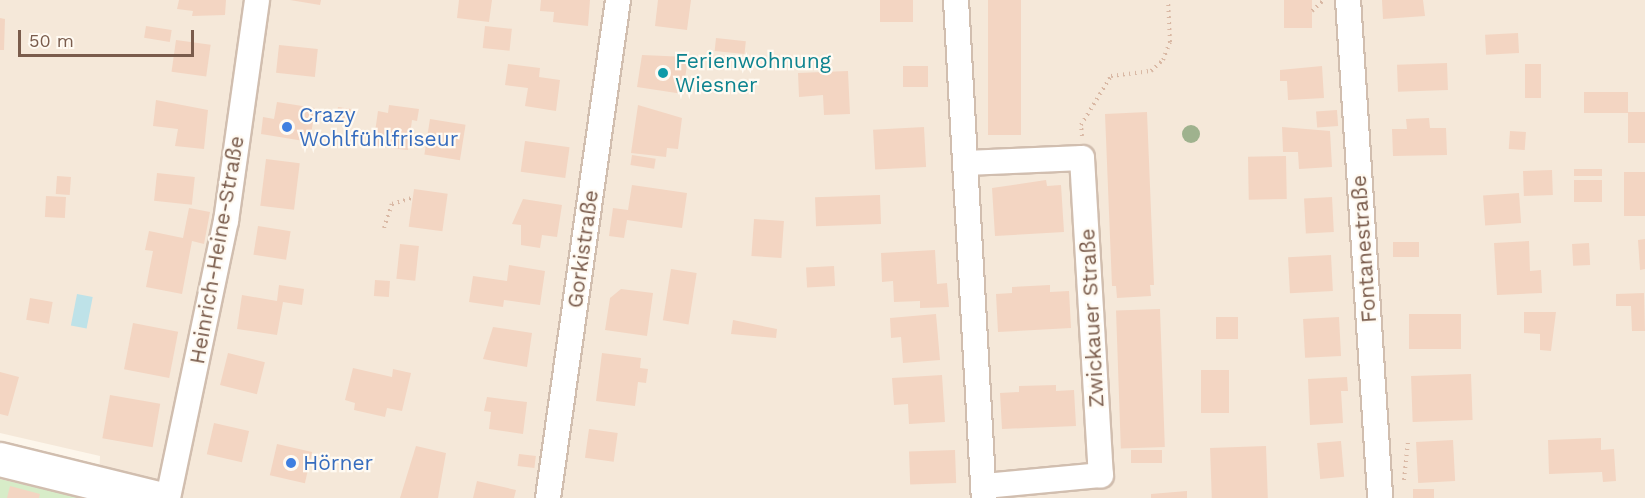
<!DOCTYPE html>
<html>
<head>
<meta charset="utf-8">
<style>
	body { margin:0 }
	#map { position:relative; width:1645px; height:498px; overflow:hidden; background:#fdf6eb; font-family:"Work Sans",sans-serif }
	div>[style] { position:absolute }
	.residential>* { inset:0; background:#f5e8d9 }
	.green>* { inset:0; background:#d7ecc8 }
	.water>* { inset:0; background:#bee2e8; transform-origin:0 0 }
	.building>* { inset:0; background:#f3d5c2; transform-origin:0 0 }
	.path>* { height:4px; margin-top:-2px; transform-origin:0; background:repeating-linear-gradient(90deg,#d9b8a4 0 1.5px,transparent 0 6px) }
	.roads { filter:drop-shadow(2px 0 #d1beaf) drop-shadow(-2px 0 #d1beaf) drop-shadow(0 2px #d1beaf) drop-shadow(0 -2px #d1beaf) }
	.street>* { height:24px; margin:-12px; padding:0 12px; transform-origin:12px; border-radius:12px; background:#fff }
	.secondary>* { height:33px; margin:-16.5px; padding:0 16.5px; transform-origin:16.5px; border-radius:16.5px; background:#fff }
	.trees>* { width:18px; height:18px; margin:-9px; border-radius:50%; background:#9fb28e }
	.dots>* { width:16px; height:16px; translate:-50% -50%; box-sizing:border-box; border:3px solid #fffaf2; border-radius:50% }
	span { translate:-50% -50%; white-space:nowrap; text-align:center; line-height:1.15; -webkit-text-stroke:4.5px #fffaf2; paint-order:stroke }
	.culture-label { font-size:21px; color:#0d838f }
	.left { translate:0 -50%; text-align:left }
	.shop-label { font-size:21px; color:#366cbe }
	.street-label { font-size:21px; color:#7a5c4c }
	.scale { position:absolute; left:18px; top:30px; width:176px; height:27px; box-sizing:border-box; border:3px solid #7a5c4c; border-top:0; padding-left:8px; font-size:18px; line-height:21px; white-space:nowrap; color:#7a5c4c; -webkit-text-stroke:4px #fffaf2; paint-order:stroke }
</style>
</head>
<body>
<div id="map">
	<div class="residential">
		<i style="clip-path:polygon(0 0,1645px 0,1645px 498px,98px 498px,100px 456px,0 433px)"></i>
	</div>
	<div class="green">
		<i style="clip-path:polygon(0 479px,82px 498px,0 498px)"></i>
	</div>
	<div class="water">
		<i style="left:77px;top:294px;width:16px;height:32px;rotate:11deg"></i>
	</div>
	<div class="building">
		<i style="clip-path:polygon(179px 0,226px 0,225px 15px,192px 16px,193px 11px,177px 9px)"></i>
		<i style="clip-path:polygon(290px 0,321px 0,320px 5px)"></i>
		<i style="clip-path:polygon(459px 0,492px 0,489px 22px,457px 18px)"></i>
		<i style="clip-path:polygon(541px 0,590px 0,588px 26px,553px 22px,554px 12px,540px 11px)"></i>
		<i style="clip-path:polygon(658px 0,691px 0,687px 30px,655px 26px)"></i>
		<i style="left:880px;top:0;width:33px;height:22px"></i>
		<i style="left:988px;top:0;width:33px;height:135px"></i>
		<i style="left:1284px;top:0;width:28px;height:28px"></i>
		<i style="clip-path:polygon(1382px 0,1423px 0,1425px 16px,1383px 19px)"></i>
		<i style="clip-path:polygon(0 18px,5px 19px,4px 50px,0 50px)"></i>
		<i style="left:146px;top:26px;width:26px;height:12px;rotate:9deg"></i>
		<i style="left:485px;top:26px;width:27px;height:22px;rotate:6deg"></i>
		<i style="left:1518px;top:33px;width:20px;height:33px;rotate:87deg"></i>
		<i style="left:716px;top:38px;width:30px;height:13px;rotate:6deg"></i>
		<i style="left:176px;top:40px;width:35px;height:32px;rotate:8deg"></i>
		<i style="left:279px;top:45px;width:39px;height:28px;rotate:6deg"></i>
		<i style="clip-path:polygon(642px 55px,688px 57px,683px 94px,637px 87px)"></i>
		<i style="left:1447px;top:63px;width:27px;height:50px;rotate:88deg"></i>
		<i style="clip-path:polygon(508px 64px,540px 68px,539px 77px,560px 80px,556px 111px,525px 106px,528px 88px,505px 85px)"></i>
		<i style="left:1525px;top:64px;width:16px;height:34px"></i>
		<i style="left:903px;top:66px;width:25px;height:21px"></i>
		<i style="clip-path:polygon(1322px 66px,1324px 98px,1288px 100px,1287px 81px,1280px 81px,1280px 70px)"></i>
		<i style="clip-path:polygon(848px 71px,850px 114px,824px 115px,823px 95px,799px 97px,798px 73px)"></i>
		<i style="left:1628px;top:92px;width:21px;height:44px;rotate:90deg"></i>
		<i style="clip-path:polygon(156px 100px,208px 110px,204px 149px,175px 146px,178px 129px,153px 126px)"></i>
		<i style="clip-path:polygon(277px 102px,315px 108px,310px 142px,261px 134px,263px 117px,274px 119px)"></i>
		<i style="clip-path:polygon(389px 105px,419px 109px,417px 121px,412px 120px,408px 150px,373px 146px,378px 111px,388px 113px)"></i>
		<i style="clip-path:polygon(638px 105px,682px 118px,678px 149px,667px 148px,666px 157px,631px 153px)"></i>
		<i style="left:338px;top:107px;width:13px;height:13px;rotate:9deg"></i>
		<i style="left:1337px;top:110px;width:16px;height:21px;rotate:86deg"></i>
		<i style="clip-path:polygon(1147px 112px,1154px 285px,1150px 285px,1151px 296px,1117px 298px,1116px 286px,1112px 286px,1105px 114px)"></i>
		<i style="left:1645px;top:112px;width:31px;height:17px;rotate:90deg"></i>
		<i style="clip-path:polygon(1429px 118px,1430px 128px,1446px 128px,1447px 155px,1393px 156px,1392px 129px,1407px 129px,1406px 119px)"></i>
		<i style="left:430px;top:119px;width:36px;height:36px;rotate:9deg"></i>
		<i style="left:924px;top:127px;width:40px;height:51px;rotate:87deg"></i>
		<i style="clip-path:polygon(1282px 127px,1330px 131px,1332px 167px,1299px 169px,1298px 152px,1283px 152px)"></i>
		<i style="left:1510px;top:131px;width:16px;height:18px;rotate:4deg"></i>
		<i style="left:525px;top:141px;width:45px;height:31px;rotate:8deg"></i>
		<i style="left:632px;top:155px;width:24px;height:10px;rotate:9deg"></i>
		<i style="left:1286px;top:156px;width:43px;height:38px;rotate:89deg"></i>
		<i style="left:266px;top:159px;width:34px;height:47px;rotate:7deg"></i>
		<i style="left:1574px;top:169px;width:28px;height:7px"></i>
		<i style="left:1552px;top:170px;width:25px;height:29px;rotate:88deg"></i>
		<i style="left:1645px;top:172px;width:44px;height:21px;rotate:90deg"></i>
		<i style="left:157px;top:173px;width:38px;height:28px;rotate:6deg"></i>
		<i style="left:57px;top:176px;width:14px;height:18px;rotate:4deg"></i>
		<i style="clip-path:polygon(1046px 180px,1047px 186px,1061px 185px,1064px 232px,995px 236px,992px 188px)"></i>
		<i style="left:1602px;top:180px;width:22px;height:28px;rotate:90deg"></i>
		<i style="clip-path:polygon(632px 185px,687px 193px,682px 228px,627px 220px,624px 238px,609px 236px,613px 208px,628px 210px)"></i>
		<i style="left:414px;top:189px;width:34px;height:38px;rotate:8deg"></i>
		<i style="left:1519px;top:193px;width:30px;height:36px;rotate:86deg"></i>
		<i style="left:880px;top:195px;width:29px;height:65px;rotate:88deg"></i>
		<i style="left:46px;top:196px;width:20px;height:21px;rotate:3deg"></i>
		<i style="left:1332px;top:197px;width:35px;height:28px;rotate:87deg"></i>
		<i style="clip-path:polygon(523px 199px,562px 205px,557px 237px,542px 235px,540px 248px,521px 245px,521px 225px,512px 224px)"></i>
		<i style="clip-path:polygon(189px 208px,210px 212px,204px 244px,192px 241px,182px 294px,146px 287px,153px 251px,145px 250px,149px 231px,183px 238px)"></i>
		<i style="left:754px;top:219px;width:30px;height:37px;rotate:4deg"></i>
		<i style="left:258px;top:226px;width:33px;height:29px;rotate:9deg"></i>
		<i style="clip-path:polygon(1645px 239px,1645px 269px,1640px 270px,1638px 240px)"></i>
		<i style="clip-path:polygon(1529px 241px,1530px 271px,1541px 270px,1542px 293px,1497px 295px,1494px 243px)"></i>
		<i style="left:1393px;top:242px;width:26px;height:15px"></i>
		<i style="left:1589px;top:243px;width:22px;height:17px;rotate:87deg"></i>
		<i style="left:400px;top:244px;width:19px;height:35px;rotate:6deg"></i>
		<i style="clip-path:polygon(935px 250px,937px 284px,947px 283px,949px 307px,920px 308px,920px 301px,894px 302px,893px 281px,882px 282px,881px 253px)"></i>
		<i style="left:1331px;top:255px;width:36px;height:43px;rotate:87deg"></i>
		<i style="clip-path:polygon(509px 265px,545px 271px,540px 305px,504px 300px,503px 307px,469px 302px,473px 276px,507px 281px)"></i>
		<i style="left:834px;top:266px;width:20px;height:28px;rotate:87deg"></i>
		<i style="left:671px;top:269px;width:26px;height:52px;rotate:9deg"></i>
		<i style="left:375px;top:280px;width:15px;height:16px;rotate:4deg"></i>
		<i style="clip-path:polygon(279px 285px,304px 289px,302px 305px,283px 302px,277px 335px,237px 329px,242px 295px,277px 301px)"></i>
		<i style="clip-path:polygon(1050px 285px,1050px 292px,1069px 291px,1071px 328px,998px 332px,996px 294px,1012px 293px,1012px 287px)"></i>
		<i style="clip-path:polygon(621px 289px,653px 293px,647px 336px,605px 330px,610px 298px)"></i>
		<i style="clip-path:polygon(1644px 293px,1645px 331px,1632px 331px,1631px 306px,1616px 306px,1616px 294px)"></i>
		<i style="left:30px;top:298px;width:23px;height:22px;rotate:10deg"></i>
		<i style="left:1160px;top:309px;width:138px;height:44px;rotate:88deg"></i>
		<i style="clip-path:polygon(1524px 312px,1556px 312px,1551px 351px,1540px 350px,1540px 334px,1524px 333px)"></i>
		<i style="clip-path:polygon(936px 314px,940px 360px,903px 363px,901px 337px,891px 338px,890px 318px)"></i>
		<i style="left:1461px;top:314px;width:35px;height:52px;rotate:90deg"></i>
		<i style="left:1216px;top:317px;width:22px;height:22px"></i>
		<i style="left:1339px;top:317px;width:39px;height:36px;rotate:87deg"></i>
		<i style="clip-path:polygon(733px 320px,777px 329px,776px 338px,731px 334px)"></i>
		<i style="left:133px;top:323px;width:46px;height:47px;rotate:11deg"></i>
		<i style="clip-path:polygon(493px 327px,532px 333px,527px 367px,483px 359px)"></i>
		<i style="left:228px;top:353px;width:38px;height:33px;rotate:14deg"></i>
		<i style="clip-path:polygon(602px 353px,641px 358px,640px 368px,648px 369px,646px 383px,638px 382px,635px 406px,596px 401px)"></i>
		<i style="clip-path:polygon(353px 368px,392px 377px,393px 369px,411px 373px,402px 411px,387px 408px,385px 417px,354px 410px,355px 403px,345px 400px)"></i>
		<i style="left:1201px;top:370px;width:28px;height:43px"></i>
		<i style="clip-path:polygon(0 372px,19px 377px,8px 416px,0 414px)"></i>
		<i style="left:1471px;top:374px;width:46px;height:60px;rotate:88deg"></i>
		<i style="clip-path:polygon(942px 375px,945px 422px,909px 424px,908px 404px,894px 405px,892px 378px)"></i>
		<i style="clip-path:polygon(1347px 377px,1348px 391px,1341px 391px,1343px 423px,1310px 425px,1308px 379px)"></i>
		<i style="clip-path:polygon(1056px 385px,1056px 391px,1074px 390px,1076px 426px,1002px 429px,1000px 393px,1019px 392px,1019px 386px)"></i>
		<i style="left:110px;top:395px;width:51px;height:44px;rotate:10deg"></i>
		<i style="clip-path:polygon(487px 397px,527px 402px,523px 434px,489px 429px,491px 412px,484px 411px)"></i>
		<i style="left:214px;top:423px;width:36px;height:32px;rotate:13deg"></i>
		<i style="left:589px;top:429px;width:29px;height:29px;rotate:8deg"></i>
		<i style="clip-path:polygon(1601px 438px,1601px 450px,1614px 449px,1616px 481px,1603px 482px,1602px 472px,1549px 474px,1548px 440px)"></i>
		<i style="left:1453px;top:440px;width:41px;height:37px;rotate:87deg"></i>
		<i style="left:1341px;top:441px;width:36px;height:24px;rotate:85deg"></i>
		<i style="left:277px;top:444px;width:36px;height:32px;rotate:13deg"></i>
		<i style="clip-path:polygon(416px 446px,446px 453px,438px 498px,400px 498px)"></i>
		<i style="left:1266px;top:446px;width:52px;height:56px;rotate:88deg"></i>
		<i style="left:955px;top:450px;width:33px;height:46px;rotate:88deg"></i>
		<i style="left:1162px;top:450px;width:13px;height:31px;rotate:90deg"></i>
		<i style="left:519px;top:454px;width:17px;height:12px;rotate:7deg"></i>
		<i style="clip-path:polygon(477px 481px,516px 490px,514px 498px,473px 498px)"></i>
		<i style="clip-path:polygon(10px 486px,40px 494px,39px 498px,7px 498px)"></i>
		<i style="left:1413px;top:489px;width:21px;height:9px"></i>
		<i style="clip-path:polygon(1187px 491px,1187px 498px,1151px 498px,1151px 494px)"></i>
	</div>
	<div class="path">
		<i style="left:1312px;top:11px;width:16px;rotate:-43deg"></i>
		<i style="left:1082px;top:136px;width:11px;rotate:-95deg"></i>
		<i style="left:1081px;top:125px;width:57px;rotate:-58.5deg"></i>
		<i style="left:1111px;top:76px;width:40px;rotate:-7.1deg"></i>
		<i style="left:1151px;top:71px;width:16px;rotate:-43deg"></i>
		<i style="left:1163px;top:60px;width:19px;rotate:-69deg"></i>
		<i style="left:1170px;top:42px;width:42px;rotate:-92.7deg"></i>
		<i style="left:384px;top:228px;width:25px;rotate:-72deg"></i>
		<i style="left:392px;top:204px;width:21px;rotate:-17deg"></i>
		<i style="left:1404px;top:480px;width:38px;rotate:-84deg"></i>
	</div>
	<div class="roads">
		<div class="street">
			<i style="left:956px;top:0;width:499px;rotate:86.8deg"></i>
			<i style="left:1348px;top:0;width:499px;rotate:86.3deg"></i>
			<i style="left:966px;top:163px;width:116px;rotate:-2.5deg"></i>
			<i style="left:1082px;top:158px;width:318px;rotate:86.6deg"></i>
			<i style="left:1101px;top:475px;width:118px;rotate:174.6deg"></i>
			<i style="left:168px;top:498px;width:283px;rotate:-78.2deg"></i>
			<i style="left:226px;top:221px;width:223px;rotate:-82deg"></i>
			<i style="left:548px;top:498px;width:503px;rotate:-82deg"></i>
		</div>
		<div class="secondary">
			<i style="left:0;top:459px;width:163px;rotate:13.9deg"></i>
		</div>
	</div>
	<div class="trees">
		<i style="left:1191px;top:134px"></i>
	</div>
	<div class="dots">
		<i style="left:663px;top:73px;background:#0f9aa8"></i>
		<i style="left:287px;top:127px;background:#3f7fe0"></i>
		<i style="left:291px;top:463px;background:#3f7fe0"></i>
	</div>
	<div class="culture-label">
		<span class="left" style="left:675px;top:73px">Ferienwohnung<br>Wiesner</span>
	</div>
	<div class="shop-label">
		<span class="left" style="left:299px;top:127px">Crazy<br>Wohlfühlfriseur</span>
		<span class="left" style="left:303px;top:463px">Hörner</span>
	</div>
	<div class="street-label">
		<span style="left:583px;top:249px;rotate:-82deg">Gorkistraße</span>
		<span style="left:1364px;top:249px;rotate:-94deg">Fontanestraße</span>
		<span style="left:217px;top:250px;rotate:-80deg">Heinrich-Heine-Straße</span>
		<span style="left:1092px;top:318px;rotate:-93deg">Zwickauer Straße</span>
	</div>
	<div class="scale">50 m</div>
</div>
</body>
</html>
